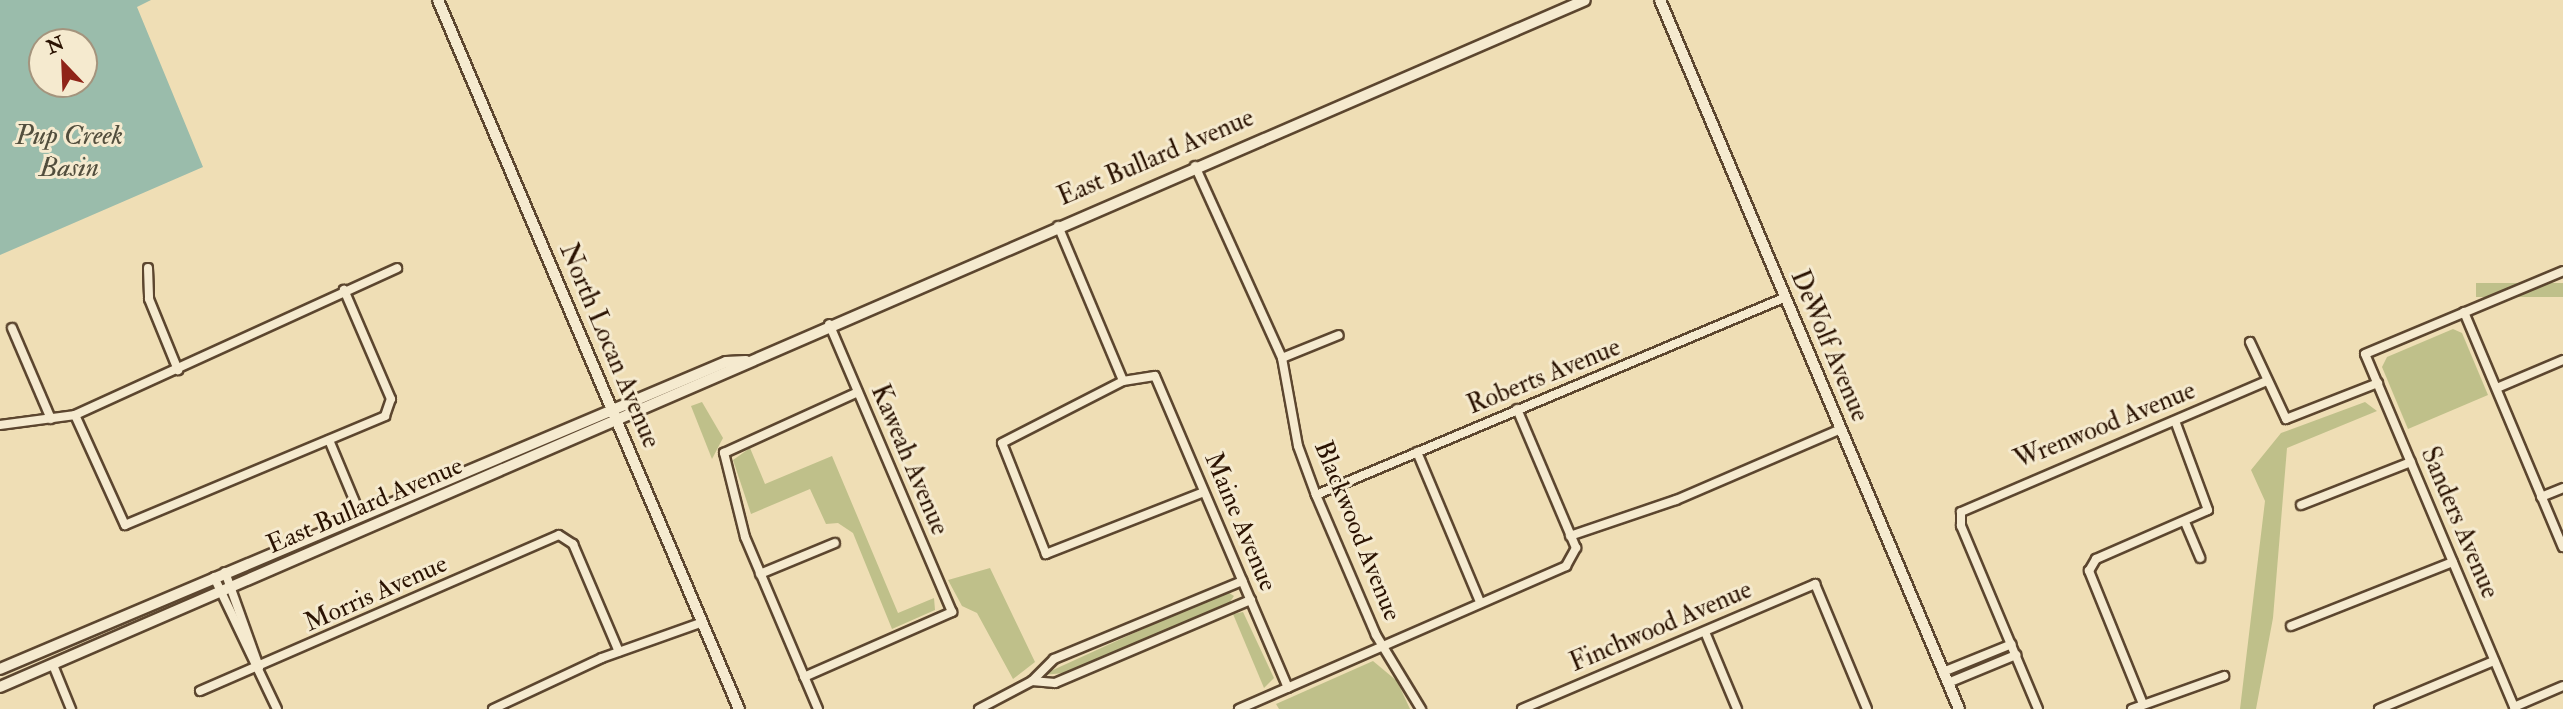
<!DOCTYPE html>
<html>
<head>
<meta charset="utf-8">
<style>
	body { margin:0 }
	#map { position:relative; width:2563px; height:709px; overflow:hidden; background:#efdeb5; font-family:"IM FELL Double Pica",serif }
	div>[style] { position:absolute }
	.green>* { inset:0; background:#bfc08a; transform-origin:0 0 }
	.water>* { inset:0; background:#9abcab }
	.roads { filter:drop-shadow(2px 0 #5c462f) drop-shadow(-2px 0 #5c462f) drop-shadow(0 2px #5c462f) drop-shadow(0 -2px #5c462f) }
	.minor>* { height:8px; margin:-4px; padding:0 4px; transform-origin:4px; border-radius:4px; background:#f5eacf }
	.tertiary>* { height:10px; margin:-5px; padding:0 5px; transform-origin:5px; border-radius:5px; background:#f5eacf }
	.secondary>* { height:10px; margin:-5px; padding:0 5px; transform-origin:5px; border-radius:5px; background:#f5eacf }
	span { translate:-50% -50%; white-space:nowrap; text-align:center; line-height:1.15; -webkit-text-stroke:6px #f5eacf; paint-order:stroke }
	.street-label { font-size:26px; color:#2b1302 }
	.water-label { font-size:28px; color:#524e3d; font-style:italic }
	.north { position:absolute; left:28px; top:28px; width:70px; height:70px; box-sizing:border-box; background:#f5eacf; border:2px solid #a4947d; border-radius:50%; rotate:337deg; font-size:19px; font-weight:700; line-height:28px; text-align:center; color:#2b1302 }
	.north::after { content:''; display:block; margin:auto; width:24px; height:32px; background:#8f2418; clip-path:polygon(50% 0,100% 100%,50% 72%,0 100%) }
</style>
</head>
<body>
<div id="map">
	<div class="green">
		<i style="left:2563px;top:283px;width:14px;height:87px;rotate:90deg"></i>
		<i style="clip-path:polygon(2453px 329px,2462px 333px,2488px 395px,2408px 429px,2382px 367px,2387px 357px)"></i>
		<i style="clip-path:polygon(702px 402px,723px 438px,712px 459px,691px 406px)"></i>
		<i style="clip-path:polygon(2365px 402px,2377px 411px,2287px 448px,2273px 618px,2256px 709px,2240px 709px,2265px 501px,2251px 470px,2281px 433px)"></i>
		<i style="clip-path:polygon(750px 448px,765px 484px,832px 456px,898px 613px,934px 598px,935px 610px,892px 629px,853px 533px,838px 523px,826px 524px,810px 489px,751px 514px,733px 460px)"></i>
		<i style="clip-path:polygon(990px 568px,1035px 662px,1013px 679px,977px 613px,962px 606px,948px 580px)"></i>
		<i style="clip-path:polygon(1226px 591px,1234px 596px,1230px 602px,1065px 673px,1042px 675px)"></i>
		<i style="clip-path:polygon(1243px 612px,1274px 678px,1264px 688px,1233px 614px)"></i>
		<i style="clip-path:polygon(1373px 661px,1397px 681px,1410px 709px,1279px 709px,1276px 704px)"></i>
	</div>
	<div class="water">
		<i style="clip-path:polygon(evenodd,0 0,151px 0,137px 7px,203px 167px,0 255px,0 0,42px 42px,84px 42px,84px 84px,42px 84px,42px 42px)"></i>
	</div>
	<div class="roads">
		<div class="minor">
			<i style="left:1195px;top:166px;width:211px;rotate:65.6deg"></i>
			<i style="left:1282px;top:358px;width:89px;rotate:79.7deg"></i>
			<i style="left:1298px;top:446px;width:52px;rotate:69.8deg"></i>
			<i style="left:1316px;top:495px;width:152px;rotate:66.8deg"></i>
			<i style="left:1376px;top:635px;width:87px;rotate:58.7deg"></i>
			<i style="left:1058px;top:226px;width:168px;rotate:67.2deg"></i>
			<i style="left:148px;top:268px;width:31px;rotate:88deg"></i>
			<i style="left:149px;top:299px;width:77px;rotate:67.8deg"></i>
			<i style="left:2464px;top:312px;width:255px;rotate:67.2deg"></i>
			<i style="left:12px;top:328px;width:99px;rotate:66.8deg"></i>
			<i style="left:2250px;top:342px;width:85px;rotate:64.9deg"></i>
			<i style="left:2286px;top:419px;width:99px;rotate:-21.4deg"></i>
			<i style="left:1282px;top:358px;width:61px;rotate:-22deg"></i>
			<i style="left:2497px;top:388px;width:72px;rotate:-23deg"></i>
			<i style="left:75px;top:415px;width:121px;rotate:65.6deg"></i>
			<i style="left:125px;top:525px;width:282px;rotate:-22.7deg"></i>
			<i style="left:385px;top:416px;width:18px;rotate:-71deg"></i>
			<i style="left:391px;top:399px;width:119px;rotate:-113.3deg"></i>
			<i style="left:0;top:425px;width:76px;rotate:-7.6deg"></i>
			<i style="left:75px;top:415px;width:354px;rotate:-24.5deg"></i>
			<i style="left:329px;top:440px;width:80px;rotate:67.3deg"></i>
			<i style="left:1417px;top:452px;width:163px;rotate:67.2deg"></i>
			<i style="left:1204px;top:492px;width:170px;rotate:158.6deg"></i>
			<i style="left:1046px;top:554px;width:119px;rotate:-111.6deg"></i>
			<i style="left:1002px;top:443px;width:136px;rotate:-27.1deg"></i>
			<i style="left:1123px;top:381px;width:32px;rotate:-9deg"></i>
			<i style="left:1155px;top:376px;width:339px;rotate:66.9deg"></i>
			<i style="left:1316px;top:495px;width:510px;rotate:-22.84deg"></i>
			<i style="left:2541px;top:497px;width:24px;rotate:-22deg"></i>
			<i style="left:2301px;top:505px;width:118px;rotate:-21.4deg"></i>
			<i style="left:2185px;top:522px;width:39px;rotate:67deg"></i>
			<i style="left:1570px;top:536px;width:112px;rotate:-18.8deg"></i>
			<i style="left:1676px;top:500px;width:180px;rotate:-23.3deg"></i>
			<i style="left:225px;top:572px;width:101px;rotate:70.3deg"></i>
			<i style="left:760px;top:574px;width:81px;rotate:-22.5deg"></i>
			<i style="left:214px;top:577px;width:146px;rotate:64.5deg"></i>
			<i style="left:2291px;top:626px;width:174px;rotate:-21.6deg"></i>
			<i style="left:1705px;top:632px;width:83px;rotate:67.4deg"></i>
			<i style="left:53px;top:665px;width:48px;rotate:67.8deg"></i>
			<i style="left:1943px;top:672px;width:74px;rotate:-22.1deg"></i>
			<i style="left:804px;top:677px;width:162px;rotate:-23.7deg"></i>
			<i style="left:952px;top:612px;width:313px;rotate:-113.1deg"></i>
			<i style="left:1032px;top:681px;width:23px;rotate:5deg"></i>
			<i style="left:1055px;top:683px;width:213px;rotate:-23deg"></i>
			<i style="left:1948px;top:683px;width:74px;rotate:-22.4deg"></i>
			<i style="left:200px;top:691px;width:391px;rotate:-23.5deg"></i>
			<i style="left:559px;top:535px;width:17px;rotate:33deg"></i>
			<i style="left:573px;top:544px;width:117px;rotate:66.9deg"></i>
			<i style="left:2143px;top:704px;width:144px;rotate:-112.1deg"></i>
			<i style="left:2089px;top:571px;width:14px;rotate:-60deg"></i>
			<i style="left:2096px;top:559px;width:122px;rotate:-23.6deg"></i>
			<i style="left:2208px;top:510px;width:95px;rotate:-110.3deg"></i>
			<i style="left:2514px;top:707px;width:53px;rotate:-23.2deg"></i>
			<i style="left:493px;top:709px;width:120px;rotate:-25.1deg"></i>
			<i style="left:602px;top:658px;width:107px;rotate:-19.6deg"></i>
			<i style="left:818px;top:709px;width:187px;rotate:-113deg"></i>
			<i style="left:745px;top:537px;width:87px;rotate:-104deg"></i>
			<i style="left:724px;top:453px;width:147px;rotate:-24.5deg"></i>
			<i style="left:979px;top:709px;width:60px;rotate:-27.8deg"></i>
			<i style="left:1032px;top:681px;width:31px;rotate:-45deg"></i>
			<i style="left:1054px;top:659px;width:204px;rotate:-22.5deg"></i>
			<i style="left:1239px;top:709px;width:357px;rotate:-23.6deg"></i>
			<i style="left:1566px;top:566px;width:21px;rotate:-61deg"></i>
			<i style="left:1576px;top:548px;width:151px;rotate:-113deg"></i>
			<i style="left:1522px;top:709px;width:319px;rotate:-23.1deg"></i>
			<i style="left:1815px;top:584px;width:135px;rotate:67.4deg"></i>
			<i style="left:2038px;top:709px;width:199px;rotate:-112.8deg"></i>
			<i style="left:1961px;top:526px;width:14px;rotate:-90deg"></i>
			<i style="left:1961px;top:512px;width:333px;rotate:-23.2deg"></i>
			<i style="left:2132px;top:709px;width:98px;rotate:-19.7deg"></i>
			<i style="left:2379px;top:709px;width:125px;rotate:-22.7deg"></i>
			<i style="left:2515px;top:709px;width:385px;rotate:-112.9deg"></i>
			<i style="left:2365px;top:354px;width:215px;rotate:-22.7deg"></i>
		</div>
		<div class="tertiary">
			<i style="left:438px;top:0;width:770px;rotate:67deg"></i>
			<i style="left:1660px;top:0;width:769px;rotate:67.13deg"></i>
		</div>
		<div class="secondary">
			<i style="left:0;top:669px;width:788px;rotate:-22.92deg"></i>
			<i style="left:726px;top:362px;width:20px;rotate:-3deg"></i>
			<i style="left:0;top:687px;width:1727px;rotate:-23.43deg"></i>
		</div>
	</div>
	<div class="street-label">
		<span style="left:1156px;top:158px;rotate:-23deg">East Bullard Avenue</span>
		<span style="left:609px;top:346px;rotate:67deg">North Locan Avenue</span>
		<span style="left:1829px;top:346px;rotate:67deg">DeWolf Avenue</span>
		<span style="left:1544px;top:377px;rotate:-22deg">Roberts Avenue</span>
		<span style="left:2105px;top:426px;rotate:-22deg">Wrenwood Avenue</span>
		<span style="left:909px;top:460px;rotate:67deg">Kaweah Avenue</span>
		<span style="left:365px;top:506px;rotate:-23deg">East Bullard Avenue</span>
		<span style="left:1240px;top:522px;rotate:67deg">Maine Avenue</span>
		<span style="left:2459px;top:523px;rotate:67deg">Sanders Avenue</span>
		<span style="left:1357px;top:531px;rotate:68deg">Blackwood Avenue</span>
		<span style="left:376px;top:594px;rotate:-24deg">Morris Avenue</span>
		<span style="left:1661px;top:627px;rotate:-23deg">Finchwood Avenue</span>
	</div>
	<div class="water-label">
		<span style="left:69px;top:152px">Pup Creek<br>Basin</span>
	</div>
	<div class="north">N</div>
</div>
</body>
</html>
